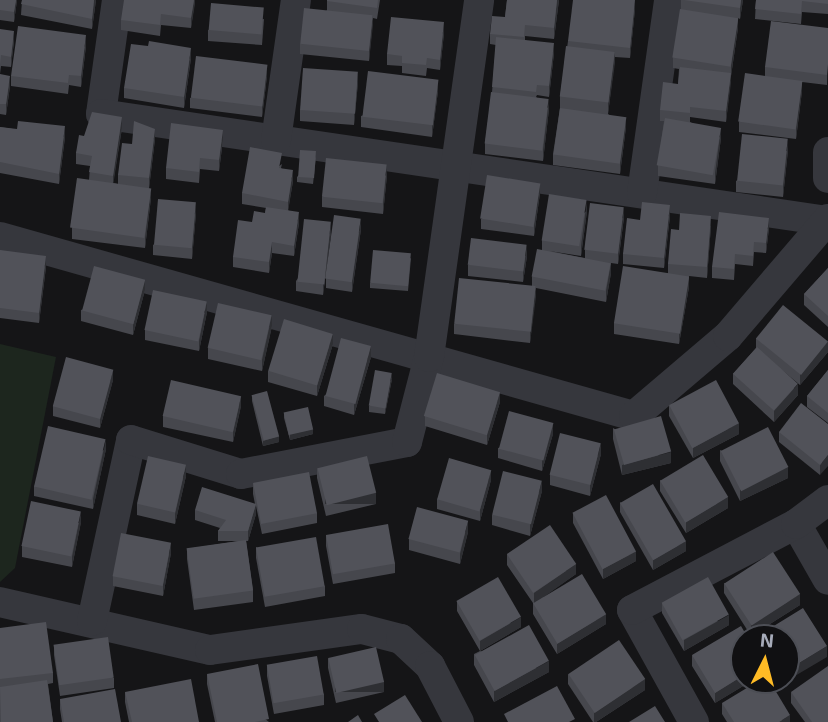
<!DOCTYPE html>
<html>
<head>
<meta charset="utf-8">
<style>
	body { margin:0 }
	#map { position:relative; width:828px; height:722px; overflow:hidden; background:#151517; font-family:"Exo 2",sans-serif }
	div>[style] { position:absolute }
	.green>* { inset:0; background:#1d261e }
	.street>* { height:30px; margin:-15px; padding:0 15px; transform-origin:15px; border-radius:15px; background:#36373d }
	.wall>* { inset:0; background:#46474d }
	.shaded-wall>* { inset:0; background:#2e2f33; transform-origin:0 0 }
	.building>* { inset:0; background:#515259; transform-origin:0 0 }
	span { translate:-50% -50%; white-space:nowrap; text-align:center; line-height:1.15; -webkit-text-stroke:6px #101012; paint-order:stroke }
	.north { position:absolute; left:730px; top:624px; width:70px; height:70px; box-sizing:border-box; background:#101012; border:2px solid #4c4e55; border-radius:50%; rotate:6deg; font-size:19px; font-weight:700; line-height:28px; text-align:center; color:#a6abb9 }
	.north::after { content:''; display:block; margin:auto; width:24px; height:32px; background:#ffbb25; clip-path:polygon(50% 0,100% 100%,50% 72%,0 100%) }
</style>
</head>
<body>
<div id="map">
	<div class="green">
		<i style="clip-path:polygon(0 344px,56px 357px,15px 568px,0 582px)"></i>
	</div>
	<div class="street">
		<i style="left:117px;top:0;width:115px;rotate:98deg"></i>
		<i style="left:101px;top:114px;width:734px;rotate:8.38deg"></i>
		<i style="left:276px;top:140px;width:141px;rotate:-81.9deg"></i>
		<i style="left:828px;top:152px;width:26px;rotate:90deg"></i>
		<i style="left:642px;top:193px;width:195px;rotate:-82deg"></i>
		<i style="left:0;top:237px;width:659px;rotate:15.77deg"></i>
		<i style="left:634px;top:416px;width:123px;rotate:-40.4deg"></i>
		<i style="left:728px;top:336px;width:154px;rotate:-49.5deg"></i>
		<i style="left:796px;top:524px;width:64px;rotate:60.3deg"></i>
		<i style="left:0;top:602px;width:215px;rotate:12.9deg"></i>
		<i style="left:210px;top:650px;width:153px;rotate:-7.9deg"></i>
		<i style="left:362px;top:629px;width:40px;rotate:14.4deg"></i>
		<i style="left:401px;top:639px;width:40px;rotate:43deg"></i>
		<i style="left:430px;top:666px;width:63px;rotate:62.6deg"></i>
		<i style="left:92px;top:621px;width:185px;rotate:-77.8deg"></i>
		<i style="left:131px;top:440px;width:115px;rotate:17.2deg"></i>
		<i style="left:241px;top:474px;width:169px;rotate:-10.9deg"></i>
		<i style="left:407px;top:442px;width:88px;rotate:-75.5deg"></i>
		<i style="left:429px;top:357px;width:360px;rotate:-82deg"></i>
		<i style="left:694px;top:722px;width:128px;rotate:-119deg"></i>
		<i style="left:632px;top:610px;width:185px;rotate:-27.7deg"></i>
		<i style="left:796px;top:524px;width:40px;rotate:-37deg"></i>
	</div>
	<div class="wall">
		<i style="clip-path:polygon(0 0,17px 0,14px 22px,0 20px)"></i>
		<i style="clip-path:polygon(22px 0,96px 0,92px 29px,21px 15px)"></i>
		<i style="clip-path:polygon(195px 0,191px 28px,161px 25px,160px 36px,121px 30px,121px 20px)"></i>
		<i style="clip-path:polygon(327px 0,380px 0,377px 19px,373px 18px,369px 61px,300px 54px,300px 44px,327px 10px)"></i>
		<i style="clip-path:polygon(507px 0,559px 0,554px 39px,525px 36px,525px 40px,554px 53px,549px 97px,537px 95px,536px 97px,549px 109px,543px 161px,485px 154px,485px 144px,492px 92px,496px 45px,490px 44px,490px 34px,505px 17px)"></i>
		<i style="clip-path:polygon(681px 0,743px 0,740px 19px,738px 18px,738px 28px,731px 76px,726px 122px,690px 117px,690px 122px,721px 138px,715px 184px,658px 176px,658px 165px,664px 121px,660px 121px,660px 110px,678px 84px,679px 69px,673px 68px,673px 58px,681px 9px)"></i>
		<i style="clip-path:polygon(756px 0,828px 0,828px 14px,802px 12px,801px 24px,755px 19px)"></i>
		<i style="clip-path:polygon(635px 9px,630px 58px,615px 57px,608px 114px,626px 127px,620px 174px,553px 165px,553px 154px,560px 108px,560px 97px,568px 41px)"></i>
		<i style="clip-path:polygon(264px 19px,262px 45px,208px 41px,208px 30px)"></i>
		<i style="clip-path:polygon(828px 28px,827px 85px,802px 82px,802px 91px,796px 139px,739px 132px,739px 122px,765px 76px,765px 67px)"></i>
		<i style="clip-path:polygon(0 29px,14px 41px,11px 67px,1px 66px,0 74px,10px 86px,6px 115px,0 114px)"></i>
		<i style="clip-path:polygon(444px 33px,440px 70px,427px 68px,426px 76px,402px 73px,402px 66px,387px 65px,387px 54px)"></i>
		<i style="clip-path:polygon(86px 46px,81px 87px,69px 85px,68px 94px,11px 86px,11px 76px)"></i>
		<i style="clip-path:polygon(191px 58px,184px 108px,124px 98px,124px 88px)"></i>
		<i style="clip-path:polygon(267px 76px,262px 117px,190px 108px,190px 98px)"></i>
		<i style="clip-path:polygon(358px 82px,354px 125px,300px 121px,300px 110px)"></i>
		<i style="clip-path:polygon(438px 91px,432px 137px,361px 127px,361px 116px)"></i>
		<i style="clip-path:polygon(0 127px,65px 137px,59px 184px,0 173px)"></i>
		<i style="clip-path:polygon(122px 128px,113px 183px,118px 184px,118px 175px,132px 144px,155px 139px,149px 188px,151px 198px,145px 248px,72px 239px,72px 228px,89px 180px,90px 166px,76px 164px,76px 153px,84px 136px)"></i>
		<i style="clip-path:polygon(223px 140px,219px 171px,200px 169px,199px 183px,166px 179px,166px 168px)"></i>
		<i style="clip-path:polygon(788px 150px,783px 197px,736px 192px,736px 181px)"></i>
		<i style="clip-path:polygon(316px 157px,313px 184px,297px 182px,297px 177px)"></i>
		<i style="clip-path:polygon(282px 164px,281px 168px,293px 181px,288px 210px,299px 223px,294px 256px,272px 253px,269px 273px,233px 267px,233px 257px,252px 222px,265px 213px,266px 208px,242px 204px,242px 193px)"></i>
		<i style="clip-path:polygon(387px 175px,383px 214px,322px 207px,322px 197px)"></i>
		<i style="clip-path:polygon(540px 193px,534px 236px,481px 229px,481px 219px)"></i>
		<i style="clip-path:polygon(587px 211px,581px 256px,549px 251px,585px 258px,585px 250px,624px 217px,618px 264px,611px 263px,611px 273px,606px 302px,536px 288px,530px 343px,454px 334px,454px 324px,532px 286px,532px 277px,542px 250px,542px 240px)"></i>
		<i style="clip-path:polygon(196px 213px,192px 259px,153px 255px,153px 245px)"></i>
		<i style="clip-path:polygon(670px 216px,664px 268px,623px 264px,623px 254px,640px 220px)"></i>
		<i style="clip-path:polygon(711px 226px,707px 278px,689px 276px,689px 287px,679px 344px,614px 334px,614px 323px,668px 273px,668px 264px,679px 230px)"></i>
		<i style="clip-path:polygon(769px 228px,766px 253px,754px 252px,753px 266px,735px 264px,734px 280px,712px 278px,712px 267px)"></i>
		<i style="clip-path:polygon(361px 229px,352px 292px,326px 288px,326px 278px)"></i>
		<i style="clip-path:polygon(331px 232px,323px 295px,296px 291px,296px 281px)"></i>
		<i style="clip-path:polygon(0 250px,46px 267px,39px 323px,0 318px)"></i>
		<i style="clip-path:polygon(527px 256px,523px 282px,468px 276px,468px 265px)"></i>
		<i style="clip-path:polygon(411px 258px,408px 291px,370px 288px,370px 283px)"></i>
		<i style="clip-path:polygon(828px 268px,828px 327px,804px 305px,804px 294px)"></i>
		<i style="clip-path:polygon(145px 290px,133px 335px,81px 321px,81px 310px)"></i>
		<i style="clip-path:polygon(207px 312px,199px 351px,145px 340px,145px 330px)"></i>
		<i style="clip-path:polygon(272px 326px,262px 371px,208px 359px,208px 348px)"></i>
		<i style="clip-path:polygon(756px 338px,828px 352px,800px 385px,782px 370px,798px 395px,774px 422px,733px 384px,733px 374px,756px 348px)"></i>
		<i style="clip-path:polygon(333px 344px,317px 396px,268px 382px,268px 371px)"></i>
		<i style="clip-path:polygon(371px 357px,354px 415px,324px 406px,324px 396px)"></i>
		<i style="clip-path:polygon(828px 370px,828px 423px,807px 407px,807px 396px)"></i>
		<i style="clip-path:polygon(392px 379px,385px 414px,369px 412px,369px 406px)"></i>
		<i style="clip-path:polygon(113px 380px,100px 428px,53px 416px,53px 406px)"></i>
		<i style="clip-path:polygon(252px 396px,279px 442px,263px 446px,252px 401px)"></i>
		<i style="clip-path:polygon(500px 402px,487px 445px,425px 426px,425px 416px)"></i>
		<i style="clip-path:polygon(669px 405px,739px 434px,693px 458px,669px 416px)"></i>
		<i style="clip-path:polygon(241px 406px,233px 442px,163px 427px,163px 416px)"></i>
		<i style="clip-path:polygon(284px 413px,313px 434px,290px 440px,284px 418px)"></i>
		<i style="clip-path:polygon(828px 424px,820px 475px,779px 442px,779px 432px)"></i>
		<i style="clip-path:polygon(613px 428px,671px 463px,622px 475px,613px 439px)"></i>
		<i style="clip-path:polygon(553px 434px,542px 471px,498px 458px,498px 448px)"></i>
		<i style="clip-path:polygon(106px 449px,93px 509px,34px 496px,34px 486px)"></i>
		<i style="clip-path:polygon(720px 450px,788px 478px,740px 501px,720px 461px)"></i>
		<i style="clip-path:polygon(601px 454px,590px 496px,550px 485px,550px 475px)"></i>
		<i style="clip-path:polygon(317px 468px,376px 504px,326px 516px,317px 478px)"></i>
		<i style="clip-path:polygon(186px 476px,175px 524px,137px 515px,137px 504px)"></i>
		<i style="clip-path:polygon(491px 480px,480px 521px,437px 509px,437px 499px)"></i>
		<i style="clip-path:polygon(660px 480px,728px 508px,686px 533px,660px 491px)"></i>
		<i style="clip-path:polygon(253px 483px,317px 513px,317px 523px,262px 534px,256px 506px,256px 514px,248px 541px,246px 541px,253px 591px,253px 602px,194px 610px,187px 559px,187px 549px,239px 541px,218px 541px,218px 531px,220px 528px,195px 520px,195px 510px,255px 504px,253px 494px)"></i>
		<i style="clip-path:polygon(542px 491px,530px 536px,492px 525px,492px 515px)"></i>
		<i style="clip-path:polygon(620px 502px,686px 551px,653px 570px,620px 512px)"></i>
		<i style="clip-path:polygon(573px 513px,636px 561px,603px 579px,573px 523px)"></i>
		<i style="clip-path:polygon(81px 522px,72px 567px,22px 557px,22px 546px)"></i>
		<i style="clip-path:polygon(468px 532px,460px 564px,409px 550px,409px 539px)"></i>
		<i style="clip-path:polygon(326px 535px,395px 563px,395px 573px,333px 584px,326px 546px)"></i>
		<i style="clip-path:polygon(256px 547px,325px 586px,325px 596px,265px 607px,256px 558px)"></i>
		<i style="clip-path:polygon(171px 553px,163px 596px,113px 586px,113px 576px)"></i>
		<i style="clip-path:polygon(507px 554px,576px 574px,543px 597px,606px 624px,557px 654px,533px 614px,533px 603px,507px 565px)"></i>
		<i style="clip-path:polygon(724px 583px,800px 605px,751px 636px,724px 593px)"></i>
		<i style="clip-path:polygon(457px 601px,521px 627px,480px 651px,549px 672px,494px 702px,474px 665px,474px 654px,480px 651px,457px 611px)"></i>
		<i style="clip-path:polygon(662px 603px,729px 625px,684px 651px,662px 613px)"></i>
		<i style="clip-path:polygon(0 628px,53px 673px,53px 683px,48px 684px,53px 722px,0 722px)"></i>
		<i style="clip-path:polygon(54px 645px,114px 678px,114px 688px,60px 696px,54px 655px)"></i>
		<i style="clip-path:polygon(692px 655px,744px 680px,753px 680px,715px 703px,692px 666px)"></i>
		<i style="clip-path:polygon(328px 658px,384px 692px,336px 703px,328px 668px)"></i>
		<i style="clip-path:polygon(267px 665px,324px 694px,324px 705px,274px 714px,267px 676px)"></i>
		<i style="clip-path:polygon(207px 674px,269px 722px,215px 722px,207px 684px)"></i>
		<i style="clip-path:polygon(568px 674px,645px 690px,596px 722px,593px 722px,568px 684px)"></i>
		<i style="clip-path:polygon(125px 692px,199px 722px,129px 722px,125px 702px)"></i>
		<i style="clip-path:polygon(791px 692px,828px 722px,805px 722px,791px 703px)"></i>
		<i style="clip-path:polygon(60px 699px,121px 722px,62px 722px,60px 709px)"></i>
		<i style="clip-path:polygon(722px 703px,790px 722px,727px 722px,722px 714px)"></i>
	</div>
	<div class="shaded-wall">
		<i style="clip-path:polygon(16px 0,17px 0,14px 22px,14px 12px)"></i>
		<i style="clip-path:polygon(94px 0,96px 0,92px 29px,92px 19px)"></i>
		<i style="clip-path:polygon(194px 0,195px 0,195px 4px,191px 28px,191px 18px)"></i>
		<i style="clip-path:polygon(557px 0,559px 0,554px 39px,554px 28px)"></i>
		<i style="clip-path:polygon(635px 0,635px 9px,630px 58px,630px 48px)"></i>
		<i style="clip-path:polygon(741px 0,743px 0,740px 19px,740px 8px)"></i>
		<i style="clip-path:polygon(373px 15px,373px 25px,369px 61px,369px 51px)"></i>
		<i style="clip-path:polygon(738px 18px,738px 28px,731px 76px,731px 66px)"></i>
		<i style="clip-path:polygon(444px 22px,444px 33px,440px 70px,440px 60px)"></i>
		<i style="clip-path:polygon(14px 31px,14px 41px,11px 67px,11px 57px)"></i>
		<i style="clip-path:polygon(86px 35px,86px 46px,81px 87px,81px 76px)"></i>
		<i style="clip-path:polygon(554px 43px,554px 53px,549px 97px,549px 86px)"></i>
		<i style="clip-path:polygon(191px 48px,191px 58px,184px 108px,184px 97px)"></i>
		<i style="clip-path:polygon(615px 52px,615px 63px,608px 114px,608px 103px)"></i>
		<i style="clip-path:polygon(267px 65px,267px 76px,262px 117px,262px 106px)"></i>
		<i style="clip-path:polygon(358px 72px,358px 82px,354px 125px,354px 114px)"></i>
		<i style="clip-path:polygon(731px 73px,731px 83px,726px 122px,726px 111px)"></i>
		<i style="clip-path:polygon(10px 76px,10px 86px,6px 115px,6px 104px)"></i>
		<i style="clip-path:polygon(438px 80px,438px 91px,432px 137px,432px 127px)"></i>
		<i style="clip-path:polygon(802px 81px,802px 91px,796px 139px,796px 129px)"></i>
		<i style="clip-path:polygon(549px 99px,549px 109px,543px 161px,543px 150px)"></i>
		<i style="clip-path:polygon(122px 117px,122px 128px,113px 186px,113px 176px)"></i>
		<i style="clip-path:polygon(626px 117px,626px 127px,620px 174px,620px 163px)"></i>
		<i style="clip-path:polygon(65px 126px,65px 137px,59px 184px,59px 174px)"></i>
		<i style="clip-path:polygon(721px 128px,721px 138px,715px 184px,715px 173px)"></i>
		<i style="clip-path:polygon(155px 129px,155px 139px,149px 189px,149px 178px)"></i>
		<i style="clip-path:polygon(223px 130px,223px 140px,219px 171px,219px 160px)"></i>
		<i style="clip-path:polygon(788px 139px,788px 150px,783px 197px,783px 187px)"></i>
		<i style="clip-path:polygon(387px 164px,387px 175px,383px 214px,383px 204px)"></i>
		<i style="clip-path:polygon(293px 170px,293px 181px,288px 212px,288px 202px)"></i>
		<i style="clip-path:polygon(540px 183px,540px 193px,534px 236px,534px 226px)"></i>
		<i style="clip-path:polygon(151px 188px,151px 198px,145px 248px,145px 238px)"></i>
		<i style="clip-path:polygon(587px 200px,587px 211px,581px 256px,581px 246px)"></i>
		<i style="clip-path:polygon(196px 202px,196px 213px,192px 259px,192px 248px)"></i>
		<i style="clip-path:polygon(670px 205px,670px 216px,664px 268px,664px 258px)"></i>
		<i style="clip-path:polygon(624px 207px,624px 217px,618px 264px,618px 253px)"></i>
		<i style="clip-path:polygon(299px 212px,299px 223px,294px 256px,294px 246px)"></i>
		<i style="clip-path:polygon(711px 216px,711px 226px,707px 278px,707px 267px)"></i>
		<i style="clip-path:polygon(769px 218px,769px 228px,766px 253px,766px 243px)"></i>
		<i style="clip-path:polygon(361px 219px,361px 229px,352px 292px,352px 281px)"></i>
		<i style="clip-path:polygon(331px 222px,331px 232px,323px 295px,323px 284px)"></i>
		<i style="clip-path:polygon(272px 242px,272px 253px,269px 273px,269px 262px)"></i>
		<i style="clip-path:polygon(527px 245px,527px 256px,523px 282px,523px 272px)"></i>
		<i style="clip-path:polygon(46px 256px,46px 267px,39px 323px,39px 313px)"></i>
		<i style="clip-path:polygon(611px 263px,611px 273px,606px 302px,606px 291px)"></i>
		<i style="clip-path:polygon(689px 276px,689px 287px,679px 344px,679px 334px)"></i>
		<i style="clip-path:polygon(145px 280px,145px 290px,133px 335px,133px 325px)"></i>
		<i style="clip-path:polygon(536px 286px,536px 297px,530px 343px,530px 332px)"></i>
		<i style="clip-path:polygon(207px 301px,207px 312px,199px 351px,199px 341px)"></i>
		<i style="clip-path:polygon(272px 315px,272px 326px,262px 371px,262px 360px)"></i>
		<i style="clip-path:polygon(333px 334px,333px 344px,317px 396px,317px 386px)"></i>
		<i style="clip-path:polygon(828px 341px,828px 352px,800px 385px,800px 374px)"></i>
		<i style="clip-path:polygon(371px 346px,371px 357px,354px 415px,354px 405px)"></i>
		<i style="clip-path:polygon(113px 370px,113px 380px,100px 428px,100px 418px)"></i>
		<i style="clip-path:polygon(392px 373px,392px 379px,385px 414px,385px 409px)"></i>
		<i style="clip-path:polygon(798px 384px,798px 395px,774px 422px,774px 411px)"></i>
		<i style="clip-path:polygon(500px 392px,500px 402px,487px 445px,487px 434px)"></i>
		<i style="clip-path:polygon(241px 396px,241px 406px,233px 442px,233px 432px)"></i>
		<i style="clip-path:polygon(553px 423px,553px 434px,542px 471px,542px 461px)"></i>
		<i style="clip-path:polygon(739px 423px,739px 434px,693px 458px,693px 448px)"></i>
		<i style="clip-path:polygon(313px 429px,313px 434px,290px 440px,290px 434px)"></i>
		<i style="clip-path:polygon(279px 436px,279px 442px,263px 446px,263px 441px)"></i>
		<i style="clip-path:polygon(106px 439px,106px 449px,93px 509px,93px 499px)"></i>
		<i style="clip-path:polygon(601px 443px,601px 454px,590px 496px,590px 485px)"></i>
		<i style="clip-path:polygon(671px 452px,671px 463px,622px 475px,622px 465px)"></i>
		<i style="clip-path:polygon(828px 455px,828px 466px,820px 475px,820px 465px)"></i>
		<i style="clip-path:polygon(186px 465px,186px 476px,175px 524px,175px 514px)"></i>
		<i style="clip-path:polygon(788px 467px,788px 478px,740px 501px,740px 490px)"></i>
		<i style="clip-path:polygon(491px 470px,491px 480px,480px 521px,480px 510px)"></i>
		<i style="clip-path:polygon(542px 481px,542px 491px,530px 536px,530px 525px)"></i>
		<i style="left:376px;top:493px;width:11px;height:51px;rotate:90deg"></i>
		<i style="clip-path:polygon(728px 497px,728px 508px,686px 533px,686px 522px)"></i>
		<i style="clip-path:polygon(256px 504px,256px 514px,248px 541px,248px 531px)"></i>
		<i style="clip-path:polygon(81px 512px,81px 522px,72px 567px,72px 557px)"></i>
		<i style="clip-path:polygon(468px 521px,468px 532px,460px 564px,460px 554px)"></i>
		<i style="clip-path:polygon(686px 541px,686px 551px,653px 570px,653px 560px)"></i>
		<i style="clip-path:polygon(171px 543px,171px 553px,163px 596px,163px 585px)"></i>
		<i style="clip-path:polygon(636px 551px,636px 561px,603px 579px,603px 569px)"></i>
		<i style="clip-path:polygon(576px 564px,576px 574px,534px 604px,534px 593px)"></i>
		<i style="clip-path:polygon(800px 594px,800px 605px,751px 636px,751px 625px)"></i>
		<i style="clip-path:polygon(606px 614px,606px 624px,557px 654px,557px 644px)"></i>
		<i style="clip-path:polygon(729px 615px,729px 625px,684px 651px,684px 640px)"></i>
		<i style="clip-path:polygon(521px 617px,521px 627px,480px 651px,480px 641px)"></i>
		<i style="clip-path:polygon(827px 646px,827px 657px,783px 683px,783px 680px,786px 680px,786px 671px)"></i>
		<i style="clip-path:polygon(549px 661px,549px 672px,494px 702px,494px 691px)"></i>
		<i style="clip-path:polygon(744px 675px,744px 680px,753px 680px,715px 703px,715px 693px)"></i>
		<i style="clip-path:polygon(645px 679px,645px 690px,596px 722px,594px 722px,594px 713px)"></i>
		<i style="left:384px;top:682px;width:10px;height:49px;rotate:90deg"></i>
		<i style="clip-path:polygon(790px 715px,790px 722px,779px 722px)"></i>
	</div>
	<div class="building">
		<i style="clip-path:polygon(0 0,16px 0,14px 12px,0 10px)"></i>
		<i style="clip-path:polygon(22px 0,94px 0,92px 19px,21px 4px)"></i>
		<i style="clip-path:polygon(124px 0,194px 0,191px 18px,161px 14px,160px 25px,121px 20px)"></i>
		<i style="clip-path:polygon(327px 0,378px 0,377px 8px,327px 1px)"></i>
		<i style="clip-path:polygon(507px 0,557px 0,554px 28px,525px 25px,524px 37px,490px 34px,492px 16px,505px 17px)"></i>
		<i style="clip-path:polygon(573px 0,635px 0,630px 48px,568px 41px)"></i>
		<i style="clip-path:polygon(684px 0,741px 0,740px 8px)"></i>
		<i style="clip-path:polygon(756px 0,828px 0,828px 4px,802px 1px,801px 14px,755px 9px)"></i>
		<i style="left:211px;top:3px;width:53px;height:27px;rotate:5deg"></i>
		<i style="left:304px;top:8px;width:69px;height:36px;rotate:6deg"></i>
		<i style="left:680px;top:9px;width:59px;height:49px;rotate:9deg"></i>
		<i style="clip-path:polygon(391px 17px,444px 22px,440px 60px,427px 58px,426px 65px,402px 63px,402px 56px,387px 54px)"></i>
		<i style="clip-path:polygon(771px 21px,828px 28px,828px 64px,827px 75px,765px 67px)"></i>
		<i style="clip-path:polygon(18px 26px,86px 35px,81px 76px,69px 75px,68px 83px,11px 76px)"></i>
		<i style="clip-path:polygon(0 29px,14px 31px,11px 57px,1px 55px,0 65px)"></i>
		<i style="clip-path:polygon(496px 37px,554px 43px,549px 86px,537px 85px,536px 92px,492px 87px)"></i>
		<i style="clip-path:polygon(149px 41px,191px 48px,184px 97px,124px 88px,131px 44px,148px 46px)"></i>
		<i style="left:566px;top:46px;width:49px;height:51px;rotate:7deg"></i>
		<i style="left:196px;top:56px;width:72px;height:42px;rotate:7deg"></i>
		<i style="clip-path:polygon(680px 67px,731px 73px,726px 111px,690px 107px,690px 113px,660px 110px,663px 82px,678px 84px)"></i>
		<i style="left:303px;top:68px;width:55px;height:42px;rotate:4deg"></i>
		<i style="left:368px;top:71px;width:71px;height:46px;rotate:7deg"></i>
		<i style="left:745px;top:73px;width:58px;height:49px;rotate:8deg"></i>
		<i style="clip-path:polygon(0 74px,10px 76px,6px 104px,0 104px)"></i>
		<i style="left:491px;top:92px;width:58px;height:52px;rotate:7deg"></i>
		<i style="left:560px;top:108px;width:67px;height:47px;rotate:8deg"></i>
		<i style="clip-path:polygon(92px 112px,122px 117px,113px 176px,89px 172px,92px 156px,76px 153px,79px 135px,84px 136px)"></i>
		<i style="left:665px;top:118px;width:57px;height:48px;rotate:10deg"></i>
		<i style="clip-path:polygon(18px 121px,65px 126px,59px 174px,0 162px,0 127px,17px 129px)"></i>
		<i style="clip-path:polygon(134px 121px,155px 129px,149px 178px,118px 175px,122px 143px,132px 144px)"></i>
		<i style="clip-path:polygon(171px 123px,223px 130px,219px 160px,200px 158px,199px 172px,166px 168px)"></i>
		<i style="left:742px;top:134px;width:46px;height:47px;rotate:6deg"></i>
		<i style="clip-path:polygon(250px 147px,282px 153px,279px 168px,293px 170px,288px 202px,242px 193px)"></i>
		<i style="left:300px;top:150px;width:16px;height:27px;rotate:4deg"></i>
		<i style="left:326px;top:158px;width:61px;height:39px;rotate:6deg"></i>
		<i style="left:487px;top:175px;width:54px;height:44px;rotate:9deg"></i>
		<i style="left:77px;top:178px;width:75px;height:50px;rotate:8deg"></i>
		<i style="left:549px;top:194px;width:38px;height:47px;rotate:9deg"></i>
		<i style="left:158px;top:199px;width:38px;height:46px;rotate:5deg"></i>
		<i style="clip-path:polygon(642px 202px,670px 205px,664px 258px,623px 254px,627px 218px,640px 220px)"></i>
		<i style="left:590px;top:203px;width:34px;height:47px;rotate:7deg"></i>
		<i style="clip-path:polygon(266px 207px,299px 212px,294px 246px,272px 242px,269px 262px,233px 257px,238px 220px,252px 222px,254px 211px,265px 213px)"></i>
		<i style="clip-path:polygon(719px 212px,769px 218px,766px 243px,754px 242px,753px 256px,735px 254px,734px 269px,712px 267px)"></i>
		<i style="clip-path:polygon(680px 213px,711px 216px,707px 267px,668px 264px,671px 229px,679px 230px)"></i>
		<i style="left:334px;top:215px;width:27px;height:64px;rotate:8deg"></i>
		<i style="left:304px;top:219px;width:27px;height:63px;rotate:6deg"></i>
		<i style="left:471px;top:238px;width:56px;height:27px;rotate:7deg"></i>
		<i style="left:537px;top:249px;width:75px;height:28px;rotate:11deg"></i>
		<i style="clip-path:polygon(0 250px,46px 256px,39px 313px,0 308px)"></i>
		<i style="left:373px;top:250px;width:38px;height:33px;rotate:5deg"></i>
		<i style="left:94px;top:266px;width:53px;height:46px;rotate:15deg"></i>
		<i style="left:623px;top:266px;width:67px;height:58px;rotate:9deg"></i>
		<i style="clip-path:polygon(828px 268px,828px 316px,804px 294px)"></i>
		<i style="left:459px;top:278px;width:77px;height:46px;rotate:6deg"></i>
		<i style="left:153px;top:290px;width:55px;height:41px;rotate:12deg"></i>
		<i style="left:218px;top:303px;width:55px;height:46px;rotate:13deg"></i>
		<i style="left:783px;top:305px;width:58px;height:43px;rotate:39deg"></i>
		<i style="left:284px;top:319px;width:51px;height:54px;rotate:17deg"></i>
		<i style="left:341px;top:338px;width:31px;height:60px;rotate:15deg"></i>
		<i style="left:757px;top:347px;width:55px;height:36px;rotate:42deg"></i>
		<i style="left:66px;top:357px;width:49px;height:51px;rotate:15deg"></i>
		<i style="left:375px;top:370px;width:17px;height:36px;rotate:10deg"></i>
		<i style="clip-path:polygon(828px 370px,828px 413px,807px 396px)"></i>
		<i style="left:437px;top:373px;width:66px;height:45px;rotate:17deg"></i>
		<i style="left:171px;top:380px;width:72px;height:37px;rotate:13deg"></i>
		<i style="left:716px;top:380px;width:49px;height:53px;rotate:62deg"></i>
		<i style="left:267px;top:391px;width:47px;height:16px;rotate:75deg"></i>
		<i style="clip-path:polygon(801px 403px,828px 424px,828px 455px,820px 465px,779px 432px)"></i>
		<i style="left:308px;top:407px;width:23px;height:25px;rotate:77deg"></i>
		<i style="left:509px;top:411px;width:46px;height:39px;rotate:15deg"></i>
		<i style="left:661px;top:416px;width:37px;height:49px;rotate:74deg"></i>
		<i style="left:48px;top:426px;width:59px;height:62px;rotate:13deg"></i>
		<i style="left:768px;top:427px;width:45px;height:53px;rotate:63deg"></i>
		<i style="left:560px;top:433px;width:42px;height:43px;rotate:14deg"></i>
		<i style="left:703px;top:455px;width:49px;height:50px;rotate:59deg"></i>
		<i style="left:148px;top:456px;width:39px;height:49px;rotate:13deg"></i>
		<i style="left:367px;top:456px;width:38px;height:51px;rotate:76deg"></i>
		<i style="left:449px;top:458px;width:44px;height:43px;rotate:16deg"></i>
		<i style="left:503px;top:471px;width:40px;height:45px;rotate:14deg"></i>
		<i style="left:309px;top:472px;width:42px;height:57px;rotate:79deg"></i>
		<i style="left:653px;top:484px;width:66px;height:38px;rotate:60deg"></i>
		<i style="clip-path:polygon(202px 487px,256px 504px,248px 531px,218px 531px,226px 520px,195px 510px)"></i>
		<i style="left:606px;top:495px;width:64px;height:38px;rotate:62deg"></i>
		<i style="left:31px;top:501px;width:51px;height:46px;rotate:12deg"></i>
		<i style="left:417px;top:507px;width:53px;height:33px;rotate:15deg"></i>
		<i style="left:388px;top:524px;width:40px;height:63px;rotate:80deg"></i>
		<i style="left:550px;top:525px;width:47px;height:52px;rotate:56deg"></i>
		<i style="left:121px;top:533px;width:51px;height:44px;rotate:11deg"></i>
		<i style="left:316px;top:537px;width:50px;height:61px;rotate:80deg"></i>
		<i style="left:246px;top:540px;width:51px;height:60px;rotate:82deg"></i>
		<i style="left:773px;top:552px;width:50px;height:58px;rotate:57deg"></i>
		<i style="left:582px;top:574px;width:47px;height:57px;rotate:59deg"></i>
		<i style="left:498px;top:577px;width:46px;height:48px;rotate:60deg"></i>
		<i style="left:708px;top:577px;width:43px;height:53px;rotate:61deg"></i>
		<i style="clip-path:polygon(803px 608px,827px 646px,786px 671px,786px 638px,761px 638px,759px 635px)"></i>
		<i style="clip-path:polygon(46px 622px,53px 673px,0 679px,0 628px)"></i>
		<i style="left:529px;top:625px;width:41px;height:62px;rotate:61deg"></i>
		<i style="clip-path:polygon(741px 626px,748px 638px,744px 638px,744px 675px,715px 693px,692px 655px)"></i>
		<i style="left:108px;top:637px;width:41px;height:55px;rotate:82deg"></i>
		<i style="left:619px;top:640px;width:47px;height:61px;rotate:56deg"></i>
		<i style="left:376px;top:647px;width:36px;height:49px;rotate:77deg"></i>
		<i style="left:317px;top:656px;width:39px;height:51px;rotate:80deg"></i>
		<i style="clip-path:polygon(258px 664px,269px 719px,255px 722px,217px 722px,207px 674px)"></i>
		<i style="clip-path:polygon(828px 666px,828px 722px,812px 722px,791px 692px)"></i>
		<i style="clip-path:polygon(191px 679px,199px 722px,132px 722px,125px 692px)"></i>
		<i style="clip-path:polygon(47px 680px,53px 722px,1px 722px,0 687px)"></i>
		<i style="clip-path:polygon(760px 680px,769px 680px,790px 715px,779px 722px,734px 722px,722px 703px)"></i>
		<i style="clip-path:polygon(557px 686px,575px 719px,569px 722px,508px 722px,504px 714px)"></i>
		<i style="clip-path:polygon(115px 689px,121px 722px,64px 722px,60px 699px)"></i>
		<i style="clip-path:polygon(405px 695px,422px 722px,379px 722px,374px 714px)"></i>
		<i style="clip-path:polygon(655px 706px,665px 722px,629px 722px)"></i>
		<i style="clip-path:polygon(358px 715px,362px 722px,348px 722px)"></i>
	</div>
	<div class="north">N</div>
</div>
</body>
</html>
